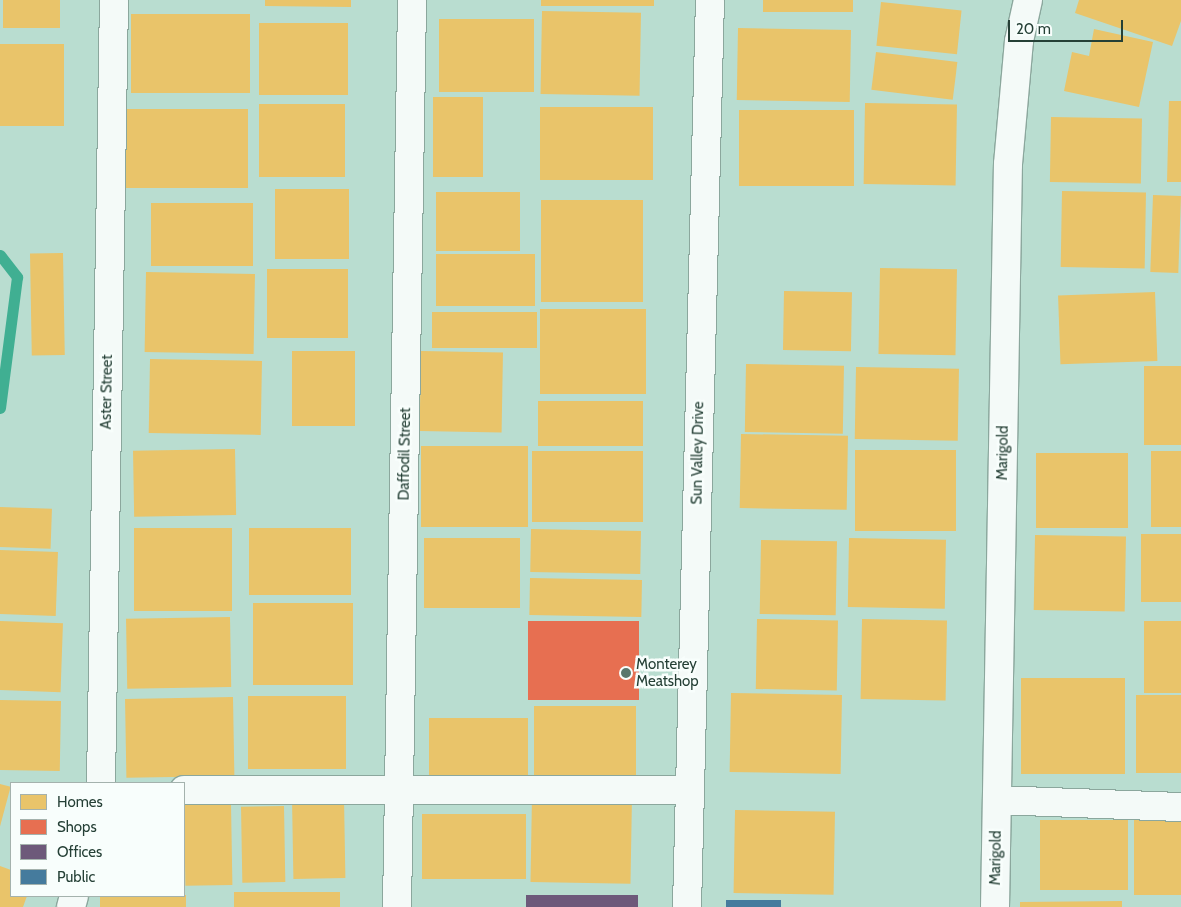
<!DOCTYPE html>
<html>
<head>
<meta charset="utf-8">
<style>
	body { margin:0 }
	#map { position:relative; width:1181px; height:907px; overflow:hidden; background:#b9ddd0; font-family:Cabin,sans-serif }
	div>[style] { position:absolute }
	.homes>* { inset:0; background:#e9c46a; transform-origin:0 0 }
	.shops>* { inset:0; background:#e76f51; transform-origin:0 0 }
	.offices>* { inset:0; background:#6d597a; transform-origin:0 0 }
	.public>* { inset:0; background:#457b9d; transform-origin:0 0 }
	.stream>* { height:11px; margin:-5.5px; padding:0 5.5px; transform-origin:5.5px; border-radius:5.5px; background:#40af92 }
	.roads { filter:drop-shadow(1px 0 #8ba79d) drop-shadow(-1px 0 #8ba79d) drop-shadow(0 1px #8ba79d) drop-shadow(0 -1px #8ba79d) }
	.minor>* { height:28px; margin:-14px; padding:0 14px; transform-origin:14px; border-radius:14px; background:#f4faf8 }
	.dots>* { width:14px; height:14px; translate:-50% -50%; box-sizing:border-box; border:2px solid #f8fefc; border-radius:50% }
	span { translate:-50% -50%; white-space:nowrap; text-align:center; line-height:1.15; -webkit-text-stroke:5px #f8fefc; paint-order:stroke }
	.street-label { font-size:15px; color:#254036 }
	.poi-label { font-size:15px; color:#254036 }
	.left { translate:0 -50%; text-align:left }
	.legend { position:absolute; left:10px; top:782px; width:175px; height:115px; box-sizing:border-box; background:#f8fefc; border:1px solid #a4b2ad; margin:0; padding:6px 9px; list-style:none; font-size:15px; color:#254036 }
	.legend li { display:flex; align-items:center; gap:10px; height:25px }
	.legend b { width:25px; border:1px solid #a4b2ad }
	.scale { position:absolute; left:1008px; top:20px; width:115px; height:22px; box-sizing:border-box; border:2px solid #254036; border-top:0; padding-left:6px; font-size:15px; line-height:18px; white-space:nowrap; color:#254036; -webkit-text-stroke:4px #f8fefc; paint-order:stroke }
</style>
</head>
<body>
<div id="map">
	<div class="homes">
		<i style="left:3px;top:0;width:57px;height:28px"></i>
		<i style="clip-path:polygon(265px 0,351px 0,351px 7px,265px 6px)"></i>
		<i style="left:541px;top:0;width:113px;height:6px"></i>
		<i style="left:763px;top:0;width:90px;height:12px"></i>
		<i style="clip-path:polygon(1079px 0,1181px 0,1181px 21px,1172px 46px,1075px 13px)"></i>
		<i style="left:881px;top:2px;width:81px;height:44px;rotate:6deg"></i>
		<i style="left:542px;top:11px;width:99px;height:83px;rotate:1deg"></i>
		<i style="left:131px;top:14px;width:119px;height:79px"></i>
		<i style="left:439px;top:19px;width:95px;height:73px"></i>
		<i style="left:259px;top:23px;width:89px;height:72px"></i>
		<i style="left:738px;top:28px;width:113px;height:72px;rotate:1deg"></i>
		<i style="clip-path:polygon(1094px 29px,1153px 42px,1139px 107px,1064px 91px,1072px 52px,1089px 56px)"></i>
		<i style="left:64px;top:44px;width:82px;height:64px;rotate:90deg"></i>
		<i style="left:876px;top:52px;width:82px;height:38px;rotate:7deg"></i>
		<i style="left:433px;top:97px;width:50px;height:80px"></i>
		<i style="clip-path:polygon(1169px 101px,1181px 101px,1181px 182px,1167px 182px)"></i>
		<i style="left:865px;top:103px;width:92px;height:81px;rotate:1deg"></i>
		<i style="left:259px;top:104px;width:86px;height:73px"></i>
		<i style="left:540px;top:107px;width:113px;height:73px"></i>
		<i style="left:248px;top:109px;width:79px;height:123px;rotate:90deg"></i>
		<i style="left:739px;top:110px;width:115px;height:76px"></i>
		<i style="left:1051px;top:117px;width:91px;height:65px;rotate:1deg"></i>
		<i style="left:275px;top:189px;width:74px;height:70px"></i>
		<i style="left:1062px;top:191px;width:84px;height:76px;rotate:1deg"></i>
		<i style="left:436px;top:192px;width:84px;height:59px"></i>
		<i style="left:1153px;top:195px;width:28px;height:77px;rotate:2deg"></i>
		<i style="left:541px;top:200px;width:102px;height:102px"></i>
		<i style="left:151px;top:203px;width:102px;height:63px"></i>
		<i style="left:63px;top:253px;width:102px;height:33px;rotate:89deg"></i>
		<i style="left:436px;top:254px;width:99px;height:52px"></i>
		<i style="left:880px;top:268px;width:77px;height:86px;rotate:1deg"></i>
		<i style="left:267px;top:269px;width:81px;height:69px"></i>
		<i style="left:146px;top:272px;width:109px;height:80px;rotate:1deg"></i>
		<i style="left:784px;top:291px;width:68px;height:59px;rotate:1deg"></i>
		<i style="left:1155px;top:292px;width:69px;height:97px;rotate:88deg"></i>
		<i style="left:540px;top:309px;width:106px;height:85px"></i>
		<i style="left:432px;top:312px;width:105px;height:36px"></i>
		<i style="left:292px;top:351px;width:63px;height:75px"></i>
		<i style="left:421px;top:351px;width:82px;height:80px;rotate:1deg"></i>
		<i style="left:150px;top:359px;width:112px;height:74px;rotate:1deg"></i>
		<i style="left:746px;top:364px;width:98px;height:68px;rotate:1deg"></i>
		<i style="left:1144px;top:366px;width:37px;height:79px"></i>
		<i style="left:856px;top:367px;width:103px;height:72px;rotate:1deg"></i>
		<i style="left:538px;top:401px;width:105px;height:45px"></i>
		<i style="left:741px;top:434px;width:107px;height:74px;rotate:1deg"></i>
		<i style="left:421px;top:446px;width:107px;height:81px"></i>
		<i style="left:235px;top:449px;width:66px;height:102px;rotate:89deg"></i>
		<i style="left:855px;top:450px;width:101px;height:81px"></i>
		<i style="left:532px;top:451px;width:111px;height:71px"></i>
		<i style="left:1151px;top:451px;width:30px;height:76px"></i>
		<i style="left:1036px;top:453px;width:92px;height:75px"></i>
		<i style="left:0;top:507px;width:52px;height:40px;rotate:2deg"></i>
		<i style="left:232px;top:528px;width:83px;height:98px;rotate:90deg"></i>
		<i style="left:351px;top:528px;width:67px;height:102px;rotate:90deg"></i>
		<i style="left:531px;top:529px;width:110px;height:43px;rotate:1deg"></i>
		<i style="left:1141px;top:534px;width:40px;height:68px"></i>
		<i style="left:1035px;top:535px;width:91px;height:75px;rotate:1deg"></i>
		<i style="left:424px;top:538px;width:96px;height:70px"></i>
		<i style="left:849px;top:538px;width:97px;height:69px;rotate:1deg"></i>
		<i style="left:761px;top:540px;width:76px;height:74px;rotate:1deg"></i>
		<i style="left:0;top:550px;width:58px;height:64px;rotate:2deg"></i>
		<i style="left:530px;top:578px;width:112px;height:37px;rotate:1deg"></i>
		<i style="left:353px;top:603px;width:82px;height:100px;rotate:90deg"></i>
		<i style="left:230px;top:617px;width:70px;height:104px;rotate:89deg"></i>
		<i style="left:757px;top:619px;width:81px;height:70px;rotate:1deg"></i>
		<i style="left:862px;top:619px;width:85px;height:80px;rotate:1deg"></i>
		<i style="left:0;top:621px;width:63px;height:69px;rotate:2deg"></i>
		<i style="left:1144px;top:621px;width:37px;height:72px"></i>
		<i style="left:1021px;top:678px;width:104px;height:96px"></i>
		<i style="left:731px;top:693px;width:111px;height:79px;rotate:1deg"></i>
		<i style="left:1136px;top:695px;width:45px;height:78px"></i>
		<i style="left:346px;top:696px;width:73px;height:98px;rotate:90deg"></i>
		<i style="left:233px;top:697px;width:79px;height:108px;rotate:89deg"></i>
		<i style="left:0;top:700px;width:61px;height:70px;rotate:1deg"></i>
		<i style="left:534px;top:706px;width:102px;height:73px"></i>
		<i style="left:429px;top:718px;width:99px;height:67px"></i>
		<i style="left:0;top:784px;width:11px;height:71px;rotate:15deg"></i>
		<i style="left:532px;top:796px;width:100px;height:86px;rotate:1deg"></i>
		<i style="left:344px;top:798px;width:80px;height:52px;rotate:89deg"></i>
		<i style="left:231px;top:804px;width:81px;height:47px;rotate:89deg"></i>
		<i style="left:284px;top:806px;width:76px;height:43px;rotate:89deg"></i>
		<i style="left:735px;top:810px;width:100px;height:83px;rotate:1deg"></i>
		<i style="left:422px;top:814px;width:104px;height:65px"></i>
		<i style="left:1134px;top:818px;width:47px;height:77px"></i>
		<i style="left:1040px;top:820px;width:88px;height:70px"></i>
		<i style="clip-path:polygon(0 866px,11px 870px,11px 896px,27px 896px,23px 907px,0 907px)"></i>
		<i style="left:234px;top:892px;width:106px;height:15px"></i>
		<i style="clip-path:polygon(186px 895px,186px 907px,100px 907px,100px 897px)"></i>
		<i style="clip-path:polygon(1122px 901px,1122px 907px,1020px 907px,1020px 902px)"></i>
	</div>
	<div class="shops">
		<i style="left:639px;top:621px;width:79px;height:111px;rotate:90deg"></i>
	</div>
	<div class="offices">
		<i style="left:526px;top:895px;width:112px;height:12px"></i>
	</div>
	<div class="public">
		<i style="left:726px;top:900px;width:55px;height:7px"></i>
	</div>
	<div class="stream">
		<i style="left:0;top:255px;width:28px;rotate:52deg"></i>
		<i style="left:17px;top:277px;width:132px;rotate:97.4deg"></i>
	</div>
	<div class="roads">
		<div class="minor">
			<i style="left:101px;top:783px;width:783px;rotate:-89.05deg"></i>
			<i style="left:184px;top:790px;width:505px"></i>
			<i style="left:997px;top:800px;width:184px;rotate:2.2deg"></i>
			<i style="left:71px;top:907px;width:11px;rotate:-75deg"></i>
			<i style="left:397px;top:907px;width:907px;rotate:-89.05deg"></i>
			<i style="left:687px;top:907px;width:907px;rotate:-88.55deg"></i>
			<i style="left:995px;top:907px;width:743px;rotate:-89deg"></i>
			<i style="left:1008px;top:164px;width:123px;rotate:-84.9deg"></i>
			<i style="left:1019px;top:41px;width:42px;rotate:-77.6deg"></i>
		</div>
	</div>
	<div class="dots">
		<i style="left:626px;top:673px;background:#59776c"></i>
	</div>
	<div class="street-label">
		<span style="left:107px;top:392px;rotate:-89deg">Aster Street</span>
		<span style="left:698px;top:453px;rotate:-89deg">Sun Valley Drive</span>
		<span style="left:1003px;top:453px;rotate:-89deg">Marigold</span>
		<span style="left:405px;top:454px;rotate:-89deg">Daffodil Street</span>
		<span style="left:996px;top:858px;rotate:-89deg">Marigold</span>
	</div>
	<div class="poi-label">
		<span class="left" style="left:636px;top:673px">Monterey<br>Meatshop</span>
	</div>
	<ul class="legend">
	<li><b style="height:14px;background:#e9c46a"></b>Homes</li>
	<li><b style="height:14px;background:#e76f51"></b>Shops</li>
	<li><b style="height:14px;background:#6d597a"></b>Offices</li>
	<li><b style="height:14px;background:#457b9d"></b>Public</li>
	</ul>
	<div class="scale">20 m</div>
</div>
</body>
</html>
